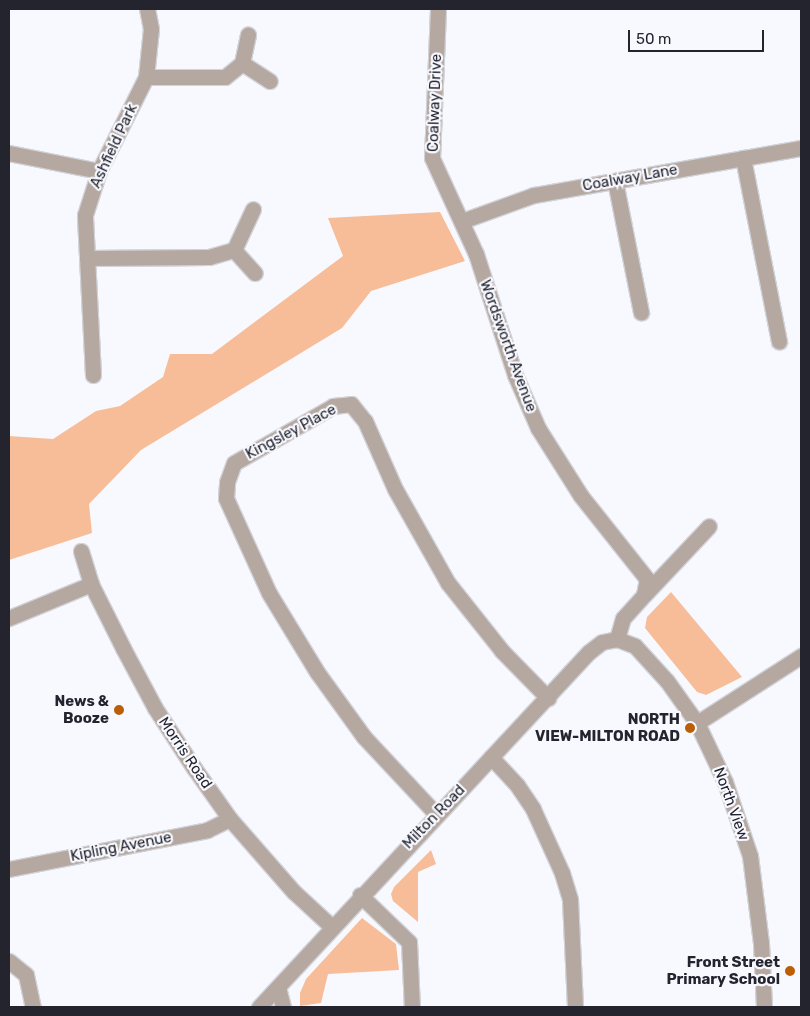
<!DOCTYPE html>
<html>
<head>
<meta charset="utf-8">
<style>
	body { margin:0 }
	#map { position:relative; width:810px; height:1016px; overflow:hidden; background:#f8f9ff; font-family:Rubik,sans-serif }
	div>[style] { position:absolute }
	.green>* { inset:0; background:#f6bd98 }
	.roads { filter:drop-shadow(1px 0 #d2d3d9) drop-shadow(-1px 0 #d2d3d9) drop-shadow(0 1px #d2d3d9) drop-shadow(0 -1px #d2d3d9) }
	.street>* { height:15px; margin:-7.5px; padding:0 7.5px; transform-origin:7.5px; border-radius:7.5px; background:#b4a8a1 }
	.dots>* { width:14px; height:14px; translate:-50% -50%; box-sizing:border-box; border:2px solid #f8f9ff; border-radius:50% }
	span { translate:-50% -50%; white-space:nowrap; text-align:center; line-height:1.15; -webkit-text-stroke:4.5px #f8f9ff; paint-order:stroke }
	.street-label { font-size:15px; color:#23242e }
	.poi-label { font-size:15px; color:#23242e; font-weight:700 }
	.right { translate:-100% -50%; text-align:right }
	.frame { position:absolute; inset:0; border:10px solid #23242e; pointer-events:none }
	.scale { position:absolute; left:628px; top:30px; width:136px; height:22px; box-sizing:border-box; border:2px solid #23242e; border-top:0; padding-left:6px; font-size:15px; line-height:18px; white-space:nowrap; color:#23242e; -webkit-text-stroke:4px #f8f9ff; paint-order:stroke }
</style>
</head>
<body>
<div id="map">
	<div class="green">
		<i style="clip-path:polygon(440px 212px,465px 261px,371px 291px,342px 328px,141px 450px,89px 504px,92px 533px,9px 560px,9px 436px,53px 439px,96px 411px,120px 406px,163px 377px,170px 354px,212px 354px,343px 256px,328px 218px)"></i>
		<i style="clip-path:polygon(671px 592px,742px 677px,706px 695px,697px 692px,645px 628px,647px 617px)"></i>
		<i style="clip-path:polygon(431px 850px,436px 864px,418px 872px,418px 922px,393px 901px,391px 894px,394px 887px)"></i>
		<i style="clip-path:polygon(362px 918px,396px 944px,399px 970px,328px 974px,321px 1003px,300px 1006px,300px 993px,306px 979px)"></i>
	</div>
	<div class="roads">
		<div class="street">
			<i style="left:438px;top:9px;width:149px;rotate:92.3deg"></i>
			<i style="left:432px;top:158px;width:106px;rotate:65.4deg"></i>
			<i style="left:476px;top:254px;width:127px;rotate:72.1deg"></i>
			<i style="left:515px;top:375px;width:58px;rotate:66.5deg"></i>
			<i style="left:538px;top:428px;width:80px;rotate:57.7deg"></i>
			<i style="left:581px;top:496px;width:106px;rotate:51.5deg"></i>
			<i style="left:647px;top:579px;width:16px;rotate:101deg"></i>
			<i style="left:644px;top:595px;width:31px;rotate:132deg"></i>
			<i style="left:623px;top:618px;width:22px;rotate:106deg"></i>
			<i style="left:242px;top:63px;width:33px;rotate:33deg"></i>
			<i style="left:146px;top:77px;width:79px"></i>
			<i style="left:225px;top:77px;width:22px;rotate:-39deg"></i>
			<i style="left:242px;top:63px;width:29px;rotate:-78deg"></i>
			<i style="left:9px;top:153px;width:92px;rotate:11.3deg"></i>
			<i style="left:743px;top:158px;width:187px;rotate:78.9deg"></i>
			<i style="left:615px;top:181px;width:134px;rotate:78.8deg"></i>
			<i style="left:462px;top:221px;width:77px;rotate:-19.9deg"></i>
			<i style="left:534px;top:195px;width:271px;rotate:-10deg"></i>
			<i style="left:234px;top:250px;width:31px;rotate:48deg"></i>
			<i style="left:87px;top:258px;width:122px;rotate:-0.5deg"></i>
			<i style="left:209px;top:257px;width:26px;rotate:-16deg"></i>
			<i style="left:234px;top:250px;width:45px;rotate:-65.1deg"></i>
			<i style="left:93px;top:375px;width:160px;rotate:-92.9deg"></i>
			<i style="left:85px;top:215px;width:46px;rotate:-72.3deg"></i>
			<i style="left:99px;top:171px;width:105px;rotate:-63.4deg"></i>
			<i style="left:146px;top:77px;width:48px;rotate:-84.1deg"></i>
			<i style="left:151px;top:29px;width:20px;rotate:-101deg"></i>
			<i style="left:81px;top:551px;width:34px;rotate:73deg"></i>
			<i style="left:91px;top:584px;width:72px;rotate:63.4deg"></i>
			<i style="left:123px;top:648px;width:68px;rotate:61.9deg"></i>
			<i style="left:155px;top:708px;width:72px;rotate:57deg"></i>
			<i style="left:194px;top:768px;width:62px;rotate:54.8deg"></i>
			<i style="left:230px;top:819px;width:97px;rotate:48.8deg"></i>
			<i style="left:294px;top:892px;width:52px;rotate:42.6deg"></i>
			<i style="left:645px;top:594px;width:93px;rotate:-46.7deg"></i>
			<i style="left:9px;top:618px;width:89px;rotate:-22.5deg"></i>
			<i style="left:697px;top:723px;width:124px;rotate:-32.8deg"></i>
			<i style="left:491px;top:757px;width:38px;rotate:47deg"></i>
			<i style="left:517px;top:785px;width:29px;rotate:56deg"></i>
			<i style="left:533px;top:809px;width:70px;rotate:65.6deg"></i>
			<i style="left:562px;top:873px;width:28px;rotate:73deg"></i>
			<i style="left:570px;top:900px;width:107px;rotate:87.3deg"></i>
			<i style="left:437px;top:815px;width:107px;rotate:-133.1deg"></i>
			<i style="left:364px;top:737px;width:80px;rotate:-125.9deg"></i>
			<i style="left:317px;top:672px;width:92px;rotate:-121.3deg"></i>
			<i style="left:269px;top:593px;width:104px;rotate:-114.4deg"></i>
			<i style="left:226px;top:498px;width:16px;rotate:-86deg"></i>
			<i style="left:227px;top:482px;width:20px;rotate:-70deg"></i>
			<i style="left:234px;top:463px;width:114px;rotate:-29.9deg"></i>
			<i style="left:333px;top:406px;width:18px;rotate:-6deg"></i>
			<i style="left:351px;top:404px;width:22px;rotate:51deg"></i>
			<i style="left:365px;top:421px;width:74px;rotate:66.2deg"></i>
			<i style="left:395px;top:489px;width:108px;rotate:60.6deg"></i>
			<i style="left:448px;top:583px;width:87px;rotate:51.5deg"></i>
			<i style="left:502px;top:651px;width:66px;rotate:45.6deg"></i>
			<i style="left:9px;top:869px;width:202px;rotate:-11.1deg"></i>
			<i style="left:207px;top:830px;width:25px;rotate:-26deg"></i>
			<i style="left:360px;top:895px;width:68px;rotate:43.8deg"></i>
			<i style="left:409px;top:942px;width:65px;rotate:87.4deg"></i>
			<i style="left:9px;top:961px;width:22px;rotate:39deg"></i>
			<i style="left:26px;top:975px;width:33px;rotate:78deg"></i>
			<i style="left:278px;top:987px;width:21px;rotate:76deg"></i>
			<i style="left:259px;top:1007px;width:485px;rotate:-47.1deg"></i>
			<i style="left:589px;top:652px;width:16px;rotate:-38deg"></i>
			<i style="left:602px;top:642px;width:15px;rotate:-11deg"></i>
			<i style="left:617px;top:639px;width:19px;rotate:21deg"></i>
			<i style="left:635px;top:646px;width:47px;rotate:47.6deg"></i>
			<i style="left:667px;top:681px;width:52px;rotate:54.5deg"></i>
			<i style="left:697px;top:723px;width:65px;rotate:64.6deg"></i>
			<i style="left:725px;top:782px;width:78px;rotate:71.3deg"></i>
			<i style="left:750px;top:856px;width:88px;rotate:82.8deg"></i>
			<i style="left:761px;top:943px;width:64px;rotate:87.3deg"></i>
		</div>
	</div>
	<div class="dots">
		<i style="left:119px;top:710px;background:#bb5f07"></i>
		<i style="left:690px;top:728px;background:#bb5f07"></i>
		<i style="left:790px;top:971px;background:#bb5f07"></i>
	</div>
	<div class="street-label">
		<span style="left:435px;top:103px;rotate:-88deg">Coalway Drive</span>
		<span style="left:114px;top:146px;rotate:-65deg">Ashfield Park</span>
		<span style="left:630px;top:178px;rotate:-10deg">Coalway Lane</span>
		<span style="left:508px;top:346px;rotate:70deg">Wordsworth Avenue</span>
		<span style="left:291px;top:432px;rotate:-28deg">Kingsley Place</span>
		<span style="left:185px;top:753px;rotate:56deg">Morris Road</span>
		<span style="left:731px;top:804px;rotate:70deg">North View</span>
		<span style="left:434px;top:817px;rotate:-46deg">Milton Road</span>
		<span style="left:121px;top:847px;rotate:-11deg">Kipling Avenue</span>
	</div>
	<div class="poi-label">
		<span class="right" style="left:109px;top:710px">News &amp;<br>Booze</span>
		<span class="right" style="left:680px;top:728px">NORTH<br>VIEW-MILTON ROAD</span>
		<span class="right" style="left:780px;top:971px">Front Street<br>Primary School</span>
	</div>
	<div class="frame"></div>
	<div class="scale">50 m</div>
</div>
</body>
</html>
